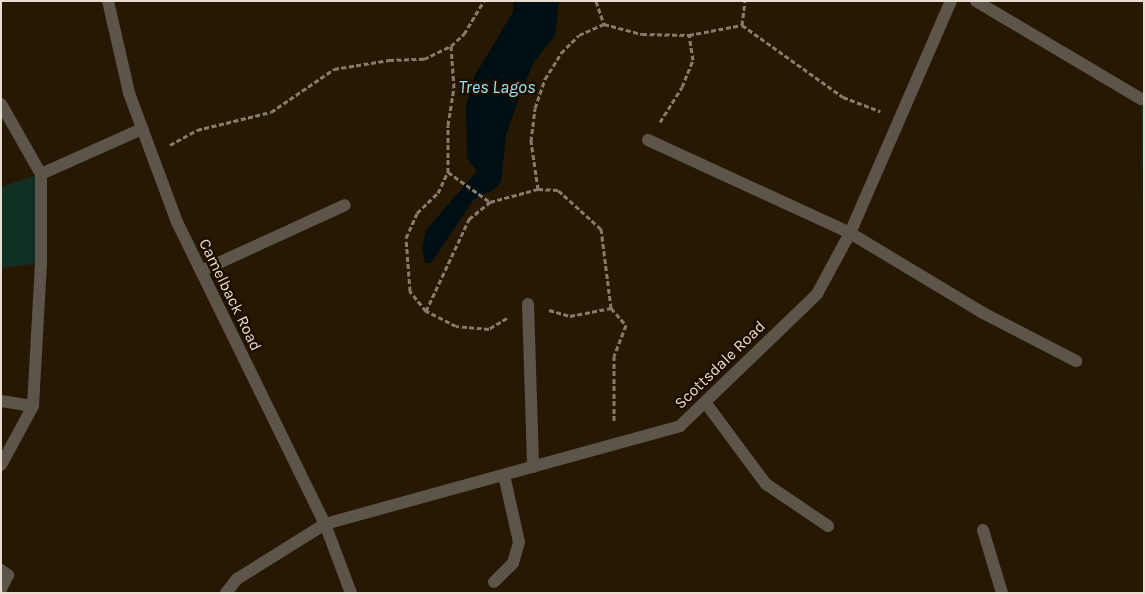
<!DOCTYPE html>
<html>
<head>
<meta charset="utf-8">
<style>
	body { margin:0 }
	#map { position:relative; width:1145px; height:594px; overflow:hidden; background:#261803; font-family:Karla,sans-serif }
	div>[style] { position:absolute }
	.green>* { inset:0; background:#0f3022 }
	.water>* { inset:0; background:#000f13 }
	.path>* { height:3px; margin-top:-1.5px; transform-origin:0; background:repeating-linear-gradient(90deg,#877b6a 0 5px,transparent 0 7.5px) }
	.minor>* { height:12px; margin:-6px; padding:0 6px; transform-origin:6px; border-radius:6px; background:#5d5549 }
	span { translate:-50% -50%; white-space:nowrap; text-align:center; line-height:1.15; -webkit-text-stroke:5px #1d0e00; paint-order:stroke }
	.street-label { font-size:16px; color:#e7ddd0 }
	.water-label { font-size:18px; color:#97e5f4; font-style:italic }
	.frame { position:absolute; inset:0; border:2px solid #e7ddd0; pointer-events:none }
</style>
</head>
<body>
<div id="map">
	<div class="green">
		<i style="clip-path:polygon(1144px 98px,1144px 268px,1141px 99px)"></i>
		<i style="clip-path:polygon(41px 174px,41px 263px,1px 268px,1px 187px)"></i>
	</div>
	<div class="water">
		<i style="clip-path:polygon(513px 1px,559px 1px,555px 36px,533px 63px,518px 101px,506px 135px,501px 182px,493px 190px,474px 199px,431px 263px,425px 263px,422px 249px,426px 230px,477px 171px,467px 158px,466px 106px,474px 77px,513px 12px)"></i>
	</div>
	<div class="path">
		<i style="left:596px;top:1px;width:24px;rotate:71deg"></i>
		<i style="left:604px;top:24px;width:39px;rotate:15deg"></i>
		<i style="left:642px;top:34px;width:47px;rotate:1.2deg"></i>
		<i style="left:689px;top:35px;width:54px;rotate:-10.7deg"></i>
		<i style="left:742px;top:25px;width:24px;rotate:-83deg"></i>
		<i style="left:742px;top:25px;width:124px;rotate:35.5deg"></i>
		<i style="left:843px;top:97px;width:40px;rotate:21deg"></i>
		<i style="left:660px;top:122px;width:41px;rotate:-57.8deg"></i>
		<i style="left:682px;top:87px;width:29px;rotate:-68deg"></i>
		<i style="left:693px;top:60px;width:25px;rotate:-99deg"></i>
		<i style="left:170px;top:145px;width:31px;rotate:-29deg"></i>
		<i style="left:197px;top:130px;width:76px;rotate:-13.7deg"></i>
		<i style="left:271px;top:112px;width:76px;rotate:-34.3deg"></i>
		<i style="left:334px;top:69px;width:56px;rotate:-9.3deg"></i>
		<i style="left:389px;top:60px;width:35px;rotate:-2deg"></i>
		<i style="left:424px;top:59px;width:30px;rotate:-26deg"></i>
		<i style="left:451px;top:46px;width:18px;rotate:-43deg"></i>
		<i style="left:464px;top:34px;width:39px;rotate:-59deg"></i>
		<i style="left:448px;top:172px;width:52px;rotate:35.5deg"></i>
		<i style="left:611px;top:308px;width:23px;rotate:49deg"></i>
		<i style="left:626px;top:325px;width:33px;rotate:111deg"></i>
		<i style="left:614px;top:356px;width:67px;rotate:90deg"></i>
		<i style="left:549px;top:310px;width:22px;rotate:16deg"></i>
		<i style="left:570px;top:316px;width:42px;rotate:-11deg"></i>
		<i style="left:611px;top:308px;width:80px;rotate:-97.2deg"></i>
		<i style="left:601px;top:229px;width:58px;rotate:-137.8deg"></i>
		<i style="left:558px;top:190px;width:20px;rotate:-177deg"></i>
		<i style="left:538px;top:189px;width:49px;rotate:-98.3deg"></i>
		<i style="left:531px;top:141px;width:33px;rotate:-83deg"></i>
		<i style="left:535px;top:108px;width:31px;rotate:-71deg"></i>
		<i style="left:545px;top:79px;width:31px;rotate:-58deg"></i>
		<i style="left:561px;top:53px;width:25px;rotate:-45deg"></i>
		<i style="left:579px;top:35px;width:27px;rotate:-24deg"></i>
		<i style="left:426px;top:311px;width:26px;rotate:-129deg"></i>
		<i style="left:410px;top:291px;width:53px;rotate:-94.3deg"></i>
		<i style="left:406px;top:238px;width:27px;rotate:-66deg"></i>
		<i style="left:417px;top:213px;width:29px;rotate:-44deg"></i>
		<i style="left:438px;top:193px;width:23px;rotate:-65deg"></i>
		<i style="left:448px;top:172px;width:47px;rotate:-90deg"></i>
		<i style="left:448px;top:125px;width:37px;rotate:-81deg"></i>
		<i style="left:454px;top:88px;width:42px;rotate:-94.1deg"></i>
		<i style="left:507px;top:318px;width:21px;rotate:149deg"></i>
		<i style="left:489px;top:329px;width:33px;rotate:-175deg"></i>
		<i style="left:456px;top:326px;width:34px;rotate:-153deg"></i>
		<i style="left:426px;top:311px;width:102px;rotate:-64.9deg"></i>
		<i style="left:469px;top:219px;width:27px;rotate:-39deg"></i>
		<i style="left:490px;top:202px;width:50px;rotate:-15.2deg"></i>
	</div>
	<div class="minor">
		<i style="left:108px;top:1px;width:94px;rotate:77.1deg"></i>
		<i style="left:129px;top:93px;width:138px;rotate:69.6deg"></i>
		<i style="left:177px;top:222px;width:336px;rotate:63.9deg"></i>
		<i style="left:325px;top:524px;width:74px;rotate:69.4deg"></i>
		<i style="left:976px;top:1px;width:192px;rotate:30.7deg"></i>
		<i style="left:1px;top:104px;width:81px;rotate:60.3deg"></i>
		<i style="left:41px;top:174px;width:89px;rotate:90deg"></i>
		<i style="left:41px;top:263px;width:143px;rotate:93.2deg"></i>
		<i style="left:33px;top:406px;width:67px;rotate:118.5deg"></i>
		<i style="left:648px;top:140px;width:222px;rotate:24.7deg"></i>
		<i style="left:850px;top:233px;width:155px;rotate:31deg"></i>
		<i style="left:983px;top:313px;width:105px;rotate:27.3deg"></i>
		<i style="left:41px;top:174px;width:111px;rotate:-24deg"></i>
		<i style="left:201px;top:271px;width:158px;rotate:-24.6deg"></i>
		<i style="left:528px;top:304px;width:163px;rotate:88.2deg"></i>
		<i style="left:1px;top:401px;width:32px;rotate:9deg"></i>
		<i style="left:705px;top:402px;width:102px;rotate:53.4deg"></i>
		<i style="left:766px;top:484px;width:75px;rotate:34.1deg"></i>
		<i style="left:983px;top:530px;width:66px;rotate:73.2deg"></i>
		<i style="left:1px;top:570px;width:9px;rotate:36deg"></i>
		<i style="left:8px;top:575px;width:16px;rotate:117deg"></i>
		<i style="left:494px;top:582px;width:27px;rotate:-45deg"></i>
		<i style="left:513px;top:563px;width:22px;rotate:-74deg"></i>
		<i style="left:519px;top:542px;width:69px;rotate:-102.6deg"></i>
		<i style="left:226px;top:593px;width:18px;rotate:-52deg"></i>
		<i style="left:237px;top:579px;width:104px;rotate:-32deg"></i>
		<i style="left:325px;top:524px;width:368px;rotate:-15.4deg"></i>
		<i style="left:680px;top:426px;width:190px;rotate:-43.9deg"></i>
		<i style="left:817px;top:294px;width:69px;rotate:-61.6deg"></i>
		<i style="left:850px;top:233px;width:253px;rotate:-66.5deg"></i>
	</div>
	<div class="street-label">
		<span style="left:230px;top:295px;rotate:64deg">Camelback Road</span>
		<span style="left:720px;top:365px;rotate:-44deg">Scottsdale Road</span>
	</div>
	<div class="water-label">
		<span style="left:497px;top:87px">Tres Lagos</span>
	</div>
	<div class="frame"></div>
</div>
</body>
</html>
